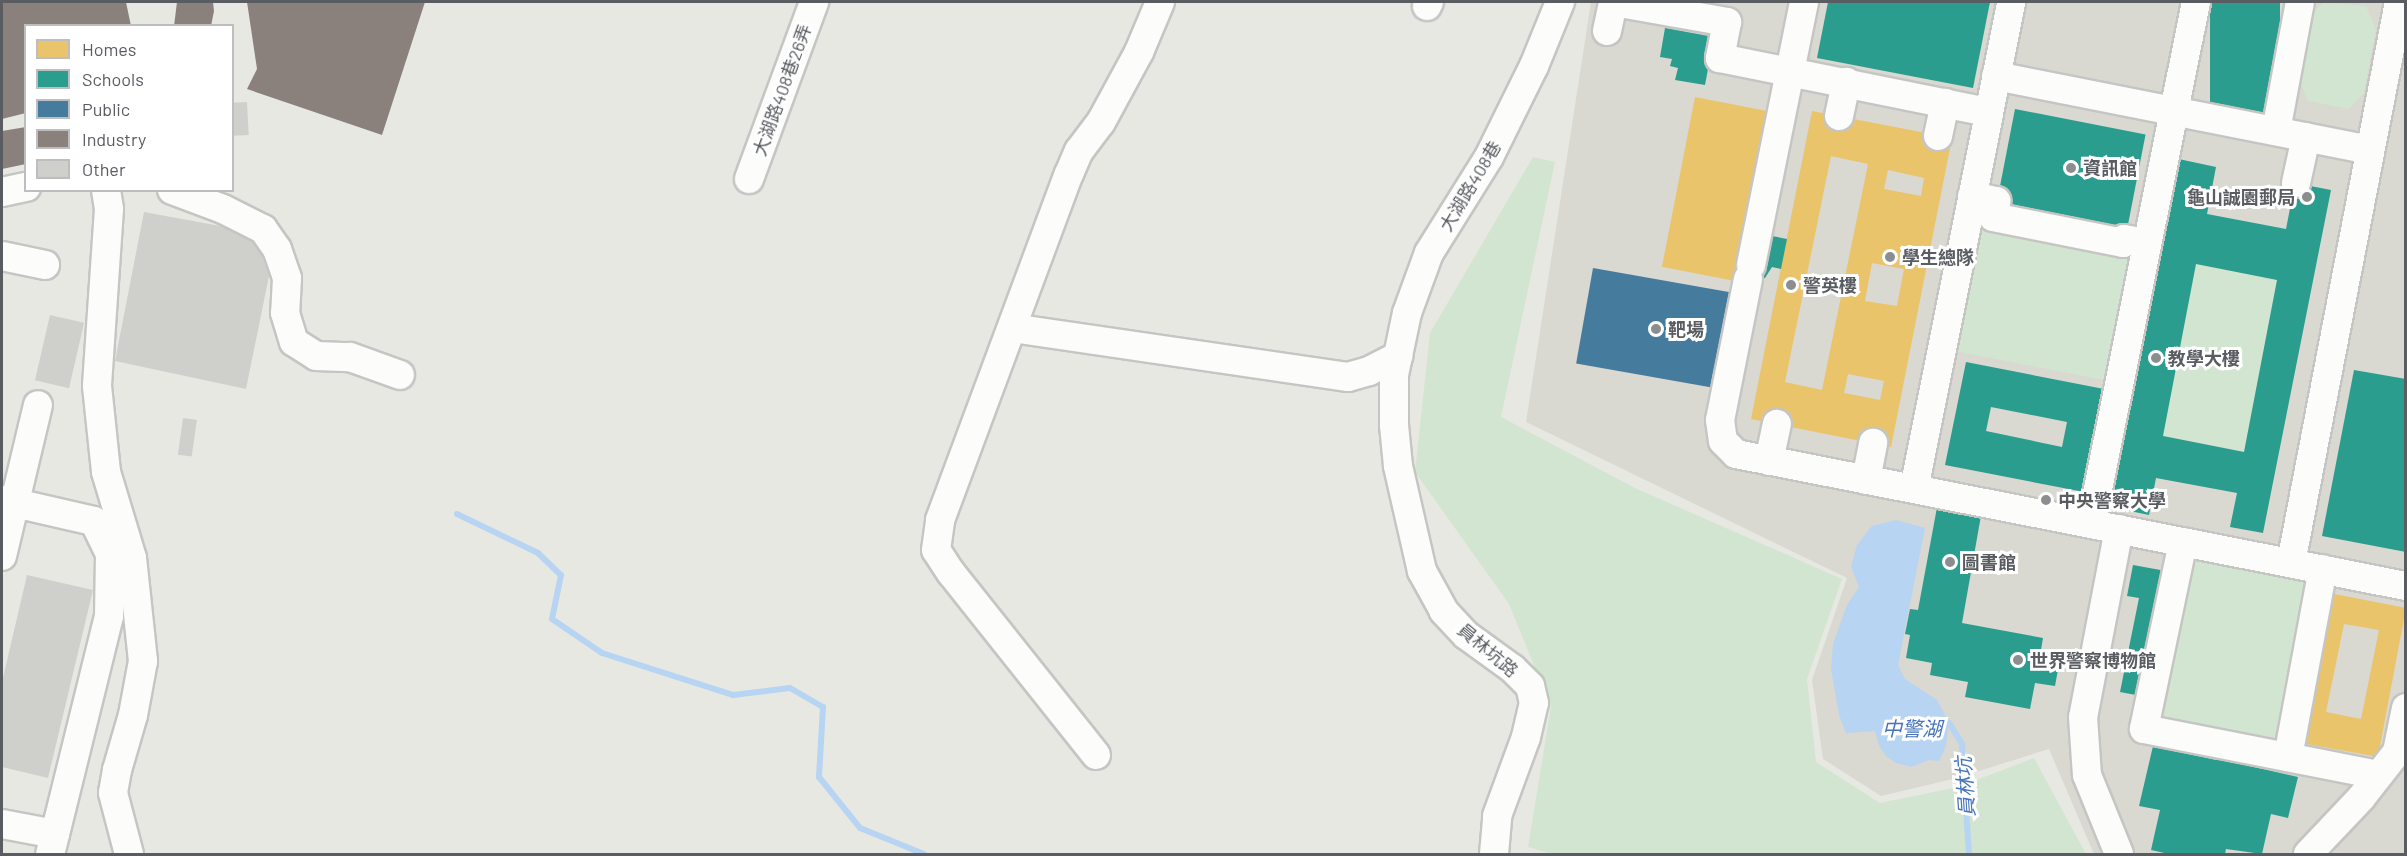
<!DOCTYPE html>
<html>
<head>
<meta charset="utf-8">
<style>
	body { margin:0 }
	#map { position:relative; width:2407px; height:856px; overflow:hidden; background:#e8e8e3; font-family:Barlow,"Noto Sans TC",sans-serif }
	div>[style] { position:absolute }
	.education>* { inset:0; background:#d9d8d1 }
	.green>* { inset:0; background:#d1e5d0; transform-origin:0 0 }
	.water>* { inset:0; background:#b7d4f3 }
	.homes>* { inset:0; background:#e9c46a; transform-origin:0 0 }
	.schools>* { inset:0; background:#2a9d8f; transform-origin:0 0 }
	.public>* { inset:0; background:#457b9d; transform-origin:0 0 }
	.industry>* { inset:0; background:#8a817c }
	.stream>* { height:6px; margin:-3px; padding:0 3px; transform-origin:3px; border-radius:3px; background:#b7d4f3 }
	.building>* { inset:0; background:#cfcfcc; transform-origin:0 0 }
	.roads { filter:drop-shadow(2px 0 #c5c5c4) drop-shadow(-2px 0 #c5c5c4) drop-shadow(0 2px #c5c5c4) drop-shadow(0 -2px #c5c5c4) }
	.minor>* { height:28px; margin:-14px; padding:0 14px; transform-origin:14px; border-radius:14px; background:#fcfcfb }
	.dots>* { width:16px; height:16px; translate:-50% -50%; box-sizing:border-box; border:3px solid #fff; border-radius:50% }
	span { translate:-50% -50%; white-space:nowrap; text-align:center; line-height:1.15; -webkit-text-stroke:6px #fff; paint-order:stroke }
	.street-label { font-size:18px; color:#595c61 }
	.poi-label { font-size:18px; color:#595c61; font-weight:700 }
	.left { translate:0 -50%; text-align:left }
	.right { translate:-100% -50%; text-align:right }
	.water-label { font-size:20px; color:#4774bb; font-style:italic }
	.frame { position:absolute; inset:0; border:3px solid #595c61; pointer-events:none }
	.legend { position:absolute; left:24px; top:24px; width:210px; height:168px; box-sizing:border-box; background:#fff; border:2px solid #bdbec0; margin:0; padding:8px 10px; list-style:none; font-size:18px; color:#595c61 }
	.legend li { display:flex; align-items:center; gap:12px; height:30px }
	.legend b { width:30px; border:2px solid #bdbec0 }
</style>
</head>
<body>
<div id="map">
	<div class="education">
		<i style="clip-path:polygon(1591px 2px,2405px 2px,2405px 854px,2094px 854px,2049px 749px,1957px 778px,1881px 796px,1823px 759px,1812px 680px,1847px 578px,1526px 422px)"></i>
	</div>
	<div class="green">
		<i style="clip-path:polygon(2324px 2px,2366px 6px,2376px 29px,2364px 93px,2349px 109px,2308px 101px,2300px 82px,2312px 13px)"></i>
		<i style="clip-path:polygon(1533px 157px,1555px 162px,1501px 417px,1635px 488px,1842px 579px,1807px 679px,1816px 762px,1880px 803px,1958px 787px,2034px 758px,2086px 854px,1552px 854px,1528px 847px,1551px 707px,1509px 604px,1415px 472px,1430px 333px)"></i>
		<i style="left:1972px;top:221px;width:168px;height:131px;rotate:11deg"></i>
		<i style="left:2196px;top:264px;width:83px;height:175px;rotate:11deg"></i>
		<i style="left:2188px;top:549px;width:130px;height:177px;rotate:11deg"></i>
	</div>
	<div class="water">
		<i style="clip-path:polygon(1896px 520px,1925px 528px,1898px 665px,1905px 679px,1937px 700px,1949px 723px,1946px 746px,1939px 761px,1929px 760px,1911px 767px,1896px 763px,1886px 756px,1879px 746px,1875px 731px,1846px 733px,1839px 715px,1831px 669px,1833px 644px,1847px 605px,1859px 587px,1851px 567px,1857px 545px,1872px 526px)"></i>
	</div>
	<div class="homes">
		<i style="left:1695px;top:97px;width:77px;height:173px;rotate:11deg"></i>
		<i style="clip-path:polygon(evenodd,1812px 111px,1952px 138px,1891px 447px,1751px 419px,1812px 111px,1831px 156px,1868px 164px,1822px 390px,1785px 382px,1831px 156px,1812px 111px,1888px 170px,1924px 178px,1921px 196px,1884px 189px,1888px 170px,1812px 111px,1872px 263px,1904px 269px,1897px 306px,1865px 301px,1872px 263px,1812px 111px,1848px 374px,1884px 381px,1880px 400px,1844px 393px,1848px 374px)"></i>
		<i style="clip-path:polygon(evenodd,2324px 592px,2406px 608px,2378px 757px,2296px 742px,2324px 592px,2344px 624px,2379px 630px,2361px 719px,2326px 712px,2344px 624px)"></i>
	</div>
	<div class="schools">
		<i style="clip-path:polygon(1828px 2px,1990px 2px,1973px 88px,1817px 58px)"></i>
		<i style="left:2210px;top:2px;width:70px;height:111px"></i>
		<i style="clip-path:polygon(1665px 28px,1714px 37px,1705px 85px,1675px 80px,1678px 68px,1670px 66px,1672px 59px,1660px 57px)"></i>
		<i style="left:2015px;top:109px;width:133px;height:110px;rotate:11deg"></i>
		<i style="clip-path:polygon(evenodd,2174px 158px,2216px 167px,2207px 214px,2286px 229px,2295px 183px,2331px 190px,2263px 533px,2230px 527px,2237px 493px,2156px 478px,2149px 515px,2106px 506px,2174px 158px,2196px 264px,2277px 280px,2244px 452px,2163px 436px,2196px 264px)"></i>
		<i style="clip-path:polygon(1767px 235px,1787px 239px,1781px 269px,1772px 267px,1765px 278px,1757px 280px)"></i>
		<i style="clip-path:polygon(evenodd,1966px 362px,2104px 389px,2084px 492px,1945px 465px,1966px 362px,1991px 407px,2067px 422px,2062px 447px,1986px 431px,1991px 407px)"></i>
		<i style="clip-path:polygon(2354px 370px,2406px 379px,2406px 552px,2322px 536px)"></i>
		<i style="clip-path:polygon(1938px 502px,1982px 510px,1962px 623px,2043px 638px,2041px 650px,2061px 653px,2055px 686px,2035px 683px,2030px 709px,1965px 697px,1968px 682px,1930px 675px,1932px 663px,1906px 658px,1910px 635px,1905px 634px,1910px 609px,1918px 610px)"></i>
		<i style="clip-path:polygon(2133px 565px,2166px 571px,2141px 696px,2120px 692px,2139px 598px,2127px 596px)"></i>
		<i style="clip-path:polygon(2153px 746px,2216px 760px,2218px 750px,2234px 754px,2232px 762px,2298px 777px,2288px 818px,2271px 814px,2262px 854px,2226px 849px,2225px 854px,2169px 854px,2151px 850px,2160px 810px,2139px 806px)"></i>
	</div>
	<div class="public">
		<i style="left:1593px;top:268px;width:145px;height:97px;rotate:10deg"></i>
	</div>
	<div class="industry">
		<i style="clip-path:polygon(7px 2px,126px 2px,131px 26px,26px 26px,26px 113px,2px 119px,2px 3px)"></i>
		<i style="clip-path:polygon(177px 2px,213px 2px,214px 11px,211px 26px,174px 26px)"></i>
		<i style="clip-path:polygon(247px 2px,425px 2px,382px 135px,247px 89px,257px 69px)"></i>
		<i style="clip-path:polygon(26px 127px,26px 164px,2px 169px,2px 131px)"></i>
	</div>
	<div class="stream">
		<i style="left:457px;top:514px;width:90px;rotate:25.7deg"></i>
		<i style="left:538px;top:553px;width:32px;rotate:44deg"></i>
		<i style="left:561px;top:575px;width:45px;rotate:101.6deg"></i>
		<i style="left:552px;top:619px;width:60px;rotate:34.2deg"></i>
		<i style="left:602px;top:653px;width:138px;rotate:17.8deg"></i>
		<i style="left:733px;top:695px;width:57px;rotate:-7deg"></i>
		<i style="left:790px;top:688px;width:38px;rotate:30deg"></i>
		<i style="left:823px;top:707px;width:70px;rotate:93.3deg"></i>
		<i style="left:819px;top:777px;width:65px;rotate:51.2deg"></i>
		<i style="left:860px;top:828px;width:69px;rotate:22.1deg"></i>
		<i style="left:1949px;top:723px;width:25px;rotate:58deg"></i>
		<i style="left:1962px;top:744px;width:110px;rotate:86.4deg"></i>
	</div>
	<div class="building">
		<i style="left:247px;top:102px;width:33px;height:15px;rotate:87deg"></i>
		<i style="clip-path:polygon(144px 212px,253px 232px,269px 276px,246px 389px,115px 361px)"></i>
		<i style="left:50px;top:315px;width:35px;height:67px;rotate:13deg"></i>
		<i style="left:183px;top:418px;width:14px;height:37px;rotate:8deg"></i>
		<i style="clip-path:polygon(27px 575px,93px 590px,48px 778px,2px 767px,2px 682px)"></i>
	</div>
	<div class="roads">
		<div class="minor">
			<i style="left:1614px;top:2px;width:115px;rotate:10deg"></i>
			<i style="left:1727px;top:22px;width:37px;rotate:101deg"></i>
			<i style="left:1720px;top:58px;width:274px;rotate:11.4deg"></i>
			<i style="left:1427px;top:6px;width:4px;rotate:-63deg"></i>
			<i style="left:1607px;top:31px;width:30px;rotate:-78deg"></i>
			<i style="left:1996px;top:76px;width:380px;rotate:11.2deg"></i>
			<i style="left:1839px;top:116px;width:35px;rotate:-78deg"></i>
			<i style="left:2276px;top:131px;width:131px;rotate:-79.5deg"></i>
			<i style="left:1938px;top:136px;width:34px;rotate:-78deg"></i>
			<i style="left:749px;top:179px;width:189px;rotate:-69.8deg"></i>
			<i style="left:2296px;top:183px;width:47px;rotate:-77.7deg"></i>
			<i style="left:106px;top:190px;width:19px;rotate:81deg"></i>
			<i style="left:109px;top:209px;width:177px;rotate:93.9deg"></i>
			<i style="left:97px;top:386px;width:86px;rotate:84deg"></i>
			<i style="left:106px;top:472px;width:90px;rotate:73.2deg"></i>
			<i style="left:132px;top:558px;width:104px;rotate:83.9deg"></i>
			<i style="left:143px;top:661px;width:55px;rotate:100.5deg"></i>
			<i style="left:133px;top:715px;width:57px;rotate:106.2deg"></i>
			<i style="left:117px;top:770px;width:23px;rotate:100deg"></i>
			<i style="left:113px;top:793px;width:63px;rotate:75.3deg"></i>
			<i style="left:172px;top:190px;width:54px;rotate:20.4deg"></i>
			<i style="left:223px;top:209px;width:45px;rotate:26.6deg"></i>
			<i style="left:263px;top:229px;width:24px;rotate:55deg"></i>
			<i style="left:277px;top:249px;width:31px;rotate:71deg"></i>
			<i style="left:287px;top:278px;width:35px;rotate:93deg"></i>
			<i style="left:285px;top:313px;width:30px;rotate:73deg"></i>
			<i style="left:294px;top:342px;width:26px;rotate:32deg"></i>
			<i style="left:316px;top:356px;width:34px;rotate:2deg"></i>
			<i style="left:350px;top:357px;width:53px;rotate:19.8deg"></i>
			<i style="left:2px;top:192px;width:25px;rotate:-12deg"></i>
			<i style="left:1972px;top:196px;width:25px;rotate:12deg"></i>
			<i style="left:1996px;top:201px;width:16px;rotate:101deg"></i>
			<i style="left:1993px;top:217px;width:133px;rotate:11.3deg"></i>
			<i style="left:2123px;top:243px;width:4px;rotate:-76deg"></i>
			<i style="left:2124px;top:239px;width:23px;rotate:10deg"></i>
			<i style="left:2px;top:256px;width:44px;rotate:11.8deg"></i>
			<i style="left:1751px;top:265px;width:268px;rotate:-78.6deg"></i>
			<i style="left:1748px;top:279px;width:144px;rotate:101.2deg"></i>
			<i style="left:1720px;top:420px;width:21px;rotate:82deg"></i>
			<i style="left:1723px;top:441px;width:18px;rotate:45deg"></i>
			<i style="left:1736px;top:454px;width:683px;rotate:11.15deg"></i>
			<i style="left:1012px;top:328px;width:340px;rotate:8.3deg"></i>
			<i style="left:1348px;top:377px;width:22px;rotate:-16deg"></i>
			<i style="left:1369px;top:371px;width:33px;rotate:-27deg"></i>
			<i style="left:1769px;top:461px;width:38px;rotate:-78deg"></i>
			<i style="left:1866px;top:480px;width:38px;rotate:-79deg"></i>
			<i style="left:1914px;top:489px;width:497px;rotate:-78.7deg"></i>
			<i style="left:2px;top:500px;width:94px;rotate:12.9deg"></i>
			<i style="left:94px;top:521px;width:37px;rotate:64deg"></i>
			<i style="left:110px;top:554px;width:62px;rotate:90.9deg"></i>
			<i style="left:109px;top:616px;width:245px;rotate:103.9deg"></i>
			<i style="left:2091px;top:524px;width:532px;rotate:-78.63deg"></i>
			<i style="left:2119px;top:529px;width:191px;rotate:100.8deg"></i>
			<i style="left:2083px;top:717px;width:58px;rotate:86.1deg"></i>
			<i style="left:2087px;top:775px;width:85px;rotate:67.9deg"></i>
			<i style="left:2183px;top:542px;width:191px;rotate:101.8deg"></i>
			<i style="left:2144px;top:729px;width:239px;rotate:11.1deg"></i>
			<i style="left:2px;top:556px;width:155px;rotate:-76.6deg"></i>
			<i style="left:2291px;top:563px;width:571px;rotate:-79.1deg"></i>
			<i style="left:1096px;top:755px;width:233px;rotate:-128.5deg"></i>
			<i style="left:951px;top:573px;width:27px;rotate:-123deg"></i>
			<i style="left:936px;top:550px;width:30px;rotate:-82deg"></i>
			<i style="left:940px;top:520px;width:369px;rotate:-69.6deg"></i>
			<i style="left:1069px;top:174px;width:25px;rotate:-67deg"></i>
			<i style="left:1079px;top:151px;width:36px;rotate:-53deg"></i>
			<i style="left:1101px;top:122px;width:80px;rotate:-61.5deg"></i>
			<i style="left:1139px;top:52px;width:54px;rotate:-67.2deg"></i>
			<i style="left:2288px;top:757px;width:191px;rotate:-79.5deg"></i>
			<i style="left:2px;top:824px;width:54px;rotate:10.7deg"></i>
			<i style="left:1494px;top:854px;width:38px;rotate:-85deg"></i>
			<i style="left:1497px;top:816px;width:84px;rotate:-69.8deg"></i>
			<i style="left:1526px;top:737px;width:35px;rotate:-77deg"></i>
			<i style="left:1534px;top:703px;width:17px;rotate:-103deg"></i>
			<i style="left:1530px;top:686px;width:24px;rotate:-135deg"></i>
			<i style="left:1513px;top:669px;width:58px;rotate:-144.1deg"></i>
			<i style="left:1466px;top:635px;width:33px;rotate:-133deg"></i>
			<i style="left:1444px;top:611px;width:46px;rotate:-118.8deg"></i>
			<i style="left:1422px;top:571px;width:108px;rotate:-102.9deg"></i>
			<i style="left:1398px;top:466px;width:41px;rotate:-95.6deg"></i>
			<i style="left:1394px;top:425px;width:50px;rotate:-90deg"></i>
			<i style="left:1394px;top:375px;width:63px;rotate:-78.2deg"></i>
			<i style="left:1407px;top:313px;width:64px;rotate:-69.9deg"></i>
			<i style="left:1429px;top:253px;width:113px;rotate:-58deg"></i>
			<i style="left:1489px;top:157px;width:102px;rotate:-63.7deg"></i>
			<i style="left:1534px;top:66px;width:69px;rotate:-67.9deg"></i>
			<i style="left:2308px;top:854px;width:77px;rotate:-46.6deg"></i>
			<i style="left:2361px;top:798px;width:58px;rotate:-52deg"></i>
			<i style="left:2397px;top:752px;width:45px;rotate:-78.4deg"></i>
		</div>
	</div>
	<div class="dots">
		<i style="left:2071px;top:168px;background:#8b8d8e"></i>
		<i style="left:2307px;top:197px;background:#8b8d8e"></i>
		<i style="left:1890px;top:257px;background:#8b8d8e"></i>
		<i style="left:1791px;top:285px;background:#8b8d8e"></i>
		<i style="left:1656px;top:329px;background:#8b8d8e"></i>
		<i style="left:2156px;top:358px;background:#8b8d8e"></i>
		<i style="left:2046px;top:500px;background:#8b8d8e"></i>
		<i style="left:1950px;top:562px;background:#8b8d8e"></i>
		<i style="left:2018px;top:660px;background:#8b8d8e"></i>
	</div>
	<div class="street-label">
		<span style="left:782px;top:90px;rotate:-70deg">大湖路408巷26弄</span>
		<span style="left:1470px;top:186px;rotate:-59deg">大湖路408巷</span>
		<span style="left:1488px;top:650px;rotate:40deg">員林坑路</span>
	</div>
	<div class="poi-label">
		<span class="left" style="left:2083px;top:168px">資訊館</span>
		<span class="right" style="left:2295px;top:197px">龜山誠園郵局</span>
		<span class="left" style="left:1902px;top:257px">學生總隊</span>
		<span class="left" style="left:1803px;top:285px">警英樓</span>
		<span class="left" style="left:1668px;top:329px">靶場</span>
		<span class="left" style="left:2168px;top:358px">教學大樓</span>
		<span class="left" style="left:2058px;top:500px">中央警察大學</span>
		<span class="left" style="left:1962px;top:562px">圖書館</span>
		<span class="left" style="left:2030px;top:660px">世界警察博物館</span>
	</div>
	<div class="water-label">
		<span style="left:1912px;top:728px">中警湖</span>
		<span style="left:1965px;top:787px;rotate:-94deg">員林坑</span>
	</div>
	<div class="frame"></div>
	<ul class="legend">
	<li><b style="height:16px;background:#e9c46a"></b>Homes</li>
	<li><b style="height:16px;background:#2a9d8f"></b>Schools</li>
	<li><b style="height:16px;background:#457b9d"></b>Public</li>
	<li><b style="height:16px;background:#8a817c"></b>Industry</li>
	<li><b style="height:16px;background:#cfcfcc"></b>Other</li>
	</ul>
</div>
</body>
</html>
